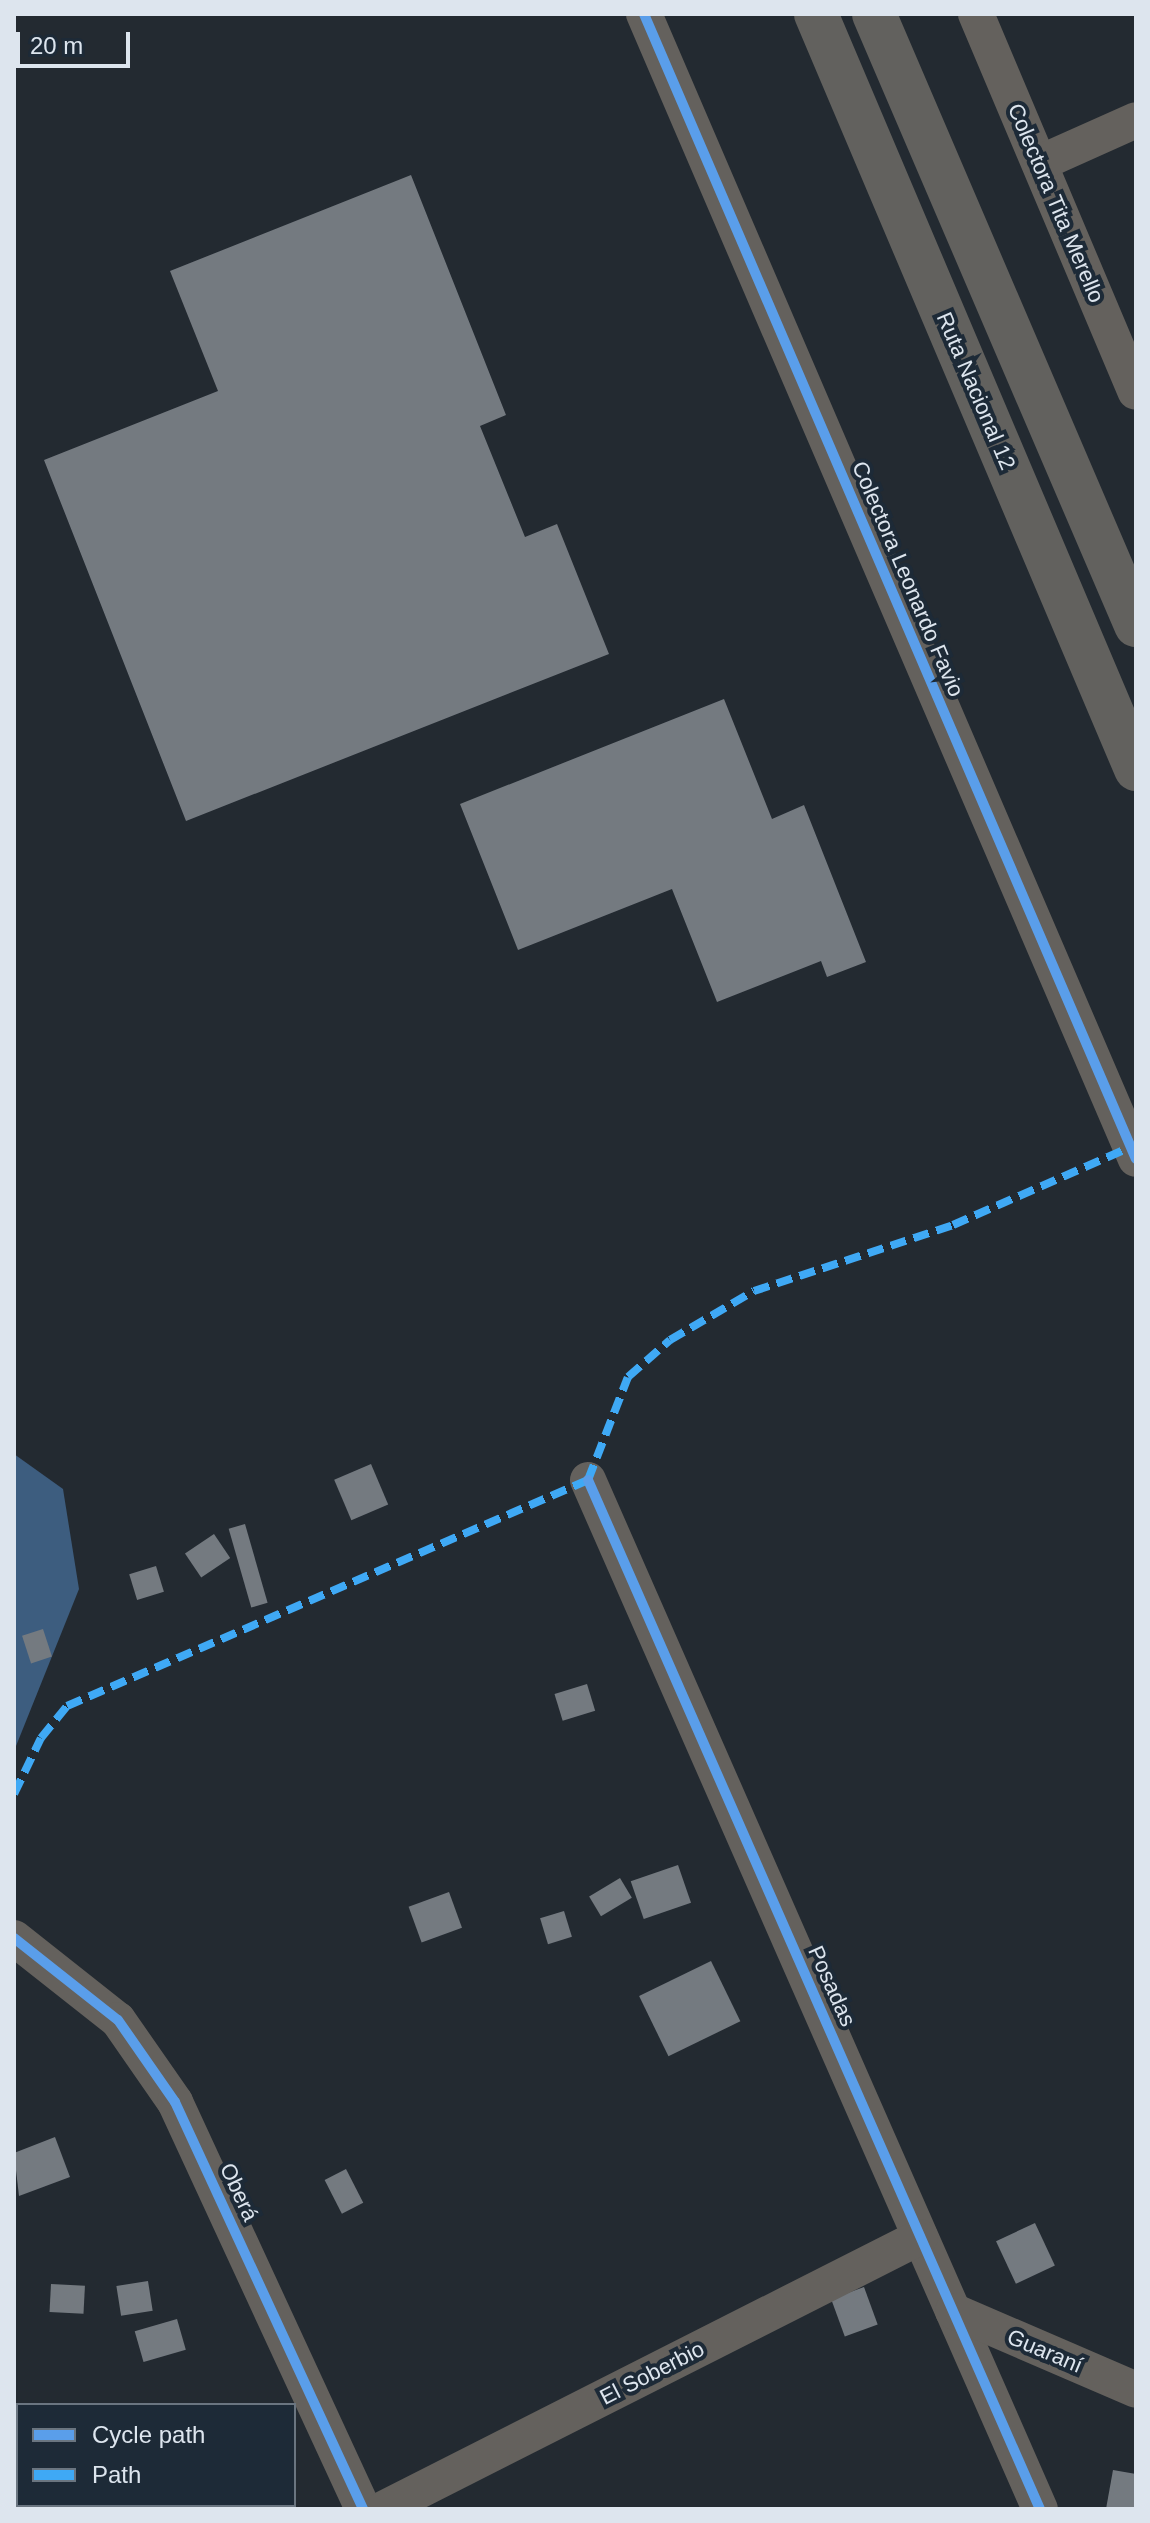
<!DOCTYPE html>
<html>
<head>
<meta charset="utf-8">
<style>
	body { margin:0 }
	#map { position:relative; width:1150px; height:2523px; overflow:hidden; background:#232a31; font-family:Arial,sans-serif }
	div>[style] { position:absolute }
	.forest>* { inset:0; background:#3d5d7f }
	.building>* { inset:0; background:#747a80; transform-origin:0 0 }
	.minor>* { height:36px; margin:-18px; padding:0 18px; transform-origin:18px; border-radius:18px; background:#64615d }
	.trunk>* { height:44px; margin:-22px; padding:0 22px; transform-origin:22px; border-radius:22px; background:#62615e }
	.quiet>* { height:8px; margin-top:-4px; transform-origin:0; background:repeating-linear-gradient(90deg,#3fa9f5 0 16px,transparent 0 24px) }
	.cycleway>* { height:10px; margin:-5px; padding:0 5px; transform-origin:5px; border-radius:5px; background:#5a9eea }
	span { translate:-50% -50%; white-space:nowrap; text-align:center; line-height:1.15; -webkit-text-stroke:8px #1d2a37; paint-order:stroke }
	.street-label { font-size:22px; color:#dde5ee }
	.frame { position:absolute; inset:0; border:16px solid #dde5ee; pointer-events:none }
	.legend { position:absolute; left:16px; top:2403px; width:280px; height:104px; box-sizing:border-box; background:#1d2a37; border:2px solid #6a7580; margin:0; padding:10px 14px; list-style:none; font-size:24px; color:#dde5ee }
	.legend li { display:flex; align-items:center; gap:16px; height:40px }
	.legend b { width:40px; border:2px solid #6a7580 }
	.scale { position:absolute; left:16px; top:32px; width:114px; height:36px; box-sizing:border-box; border:4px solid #dde5ee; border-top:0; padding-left:10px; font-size:24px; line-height:28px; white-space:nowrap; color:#dde5ee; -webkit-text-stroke:6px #1d2a37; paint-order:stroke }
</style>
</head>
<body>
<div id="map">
	<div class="forest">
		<i style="clip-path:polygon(14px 1454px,63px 1489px,79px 1589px,14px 1751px)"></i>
	</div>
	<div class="building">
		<i style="clip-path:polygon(411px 175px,506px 415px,480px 426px,525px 537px,557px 524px,609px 654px,186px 821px,44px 460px,218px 391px,170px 271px)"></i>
		<i style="clip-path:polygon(724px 699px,772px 819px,804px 805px,866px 962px,827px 977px,821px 961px,717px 1002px,672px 889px,518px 950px,460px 804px)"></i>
		<i style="left:371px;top:1464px;width:44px;height:40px;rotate:67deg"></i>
		<i style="left:245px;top:1524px;width:82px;height:17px;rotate:74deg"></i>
		<i style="left:214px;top:1534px;width:29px;height:35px;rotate:56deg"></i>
		<i style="left:156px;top:1566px;width:27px;height:28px;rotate:73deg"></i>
		<i style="left:43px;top:1629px;width:29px;height:22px;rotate:72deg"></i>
		<i style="left:587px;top:1684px;width:28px;height:34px;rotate:73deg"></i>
		<i style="left:678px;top:1865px;width:40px;height:50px;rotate:71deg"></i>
		<i style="left:620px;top:1878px;width:23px;height:36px;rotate:59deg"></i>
		<i style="left:449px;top:1892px;width:38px;height:43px;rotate:70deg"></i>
		<i style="left:564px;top:1911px;width:27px;height:25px;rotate:73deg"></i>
		<i style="left:711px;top:1961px;width:67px;height:80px;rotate:64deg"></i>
		<i style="clip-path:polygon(55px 2137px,70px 2177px,19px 2196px,14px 2153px)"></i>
		<i style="left:346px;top:2169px;width:38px;height:24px;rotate:63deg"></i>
		<i style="left:1035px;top:2223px;width:47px;height:43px;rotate:65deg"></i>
		<i style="left:148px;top:2281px;width:30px;height:32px;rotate:81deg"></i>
		<i style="left:51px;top:2284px;width:34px;height:28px;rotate:3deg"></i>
		<i style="left:864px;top:2287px;width:40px;height:35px;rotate:70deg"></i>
		<i style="left:177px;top:2319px;width:32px;height:44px;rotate:74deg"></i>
		<i style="clip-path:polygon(1113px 2470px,1136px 2474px,1136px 2509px,1106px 2509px)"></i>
		<i style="left:192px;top:2505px;width:42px;height:4px"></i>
	</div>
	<div class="minor">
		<i style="left:644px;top:14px;width:1246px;rotate:66.75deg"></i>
		<i style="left:976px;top:14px;width:410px;rotate:67.1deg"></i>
		<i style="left:1040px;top:163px;width:105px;rotate:-24.1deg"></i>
		<i style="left:588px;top:1480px;width:1124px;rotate:66.29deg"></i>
		<i style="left:14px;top:1938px;width:132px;rotate:38.3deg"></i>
		<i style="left:118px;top:2020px;width:100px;rotate:55.2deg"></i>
		<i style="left:175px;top:2102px;width:448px;rotate:65.2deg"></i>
		<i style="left:953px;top:2311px;width:199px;rotate:23.3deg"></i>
		<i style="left:383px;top:2509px;width:602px;rotate:-26.86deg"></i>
	</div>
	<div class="trunk">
		<i style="left:816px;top:14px;width:820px;rotate:67.03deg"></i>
		<i style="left:874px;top:14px;width:665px;rotate:66.79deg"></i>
	</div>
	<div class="quiet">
		<i style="left:14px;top:1794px;width:62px;rotate:-64.3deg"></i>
		<i style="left:41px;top:1738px;width:41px;rotate:-50.9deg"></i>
		<i style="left:67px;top:1706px;width:568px;rotate:-23.45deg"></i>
		<i style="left:588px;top:1480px;width:110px;rotate:-68.8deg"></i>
		<i style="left:628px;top:1377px;width:56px;rotate:-41.4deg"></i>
		<i style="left:670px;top:1340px;width:97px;rotate:-30.3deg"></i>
		<i style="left:754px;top:1291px;width:210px;rotate:-18.3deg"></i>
		<i style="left:953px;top:1225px;width:194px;rotate:-23.7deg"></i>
	</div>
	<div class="cycleway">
		<i style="left:644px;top:14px;width:1246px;rotate:66.75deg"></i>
		<i style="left:588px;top:1480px;width:1124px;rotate:66.29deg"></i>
		<i style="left:14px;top:1938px;width:132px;rotate:38.3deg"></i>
		<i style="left:118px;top:2020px;width:100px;rotate:55.2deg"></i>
		<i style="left:175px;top:2102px;width:448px;rotate:65.2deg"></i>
	</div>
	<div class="street-label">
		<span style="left:1056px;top:203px;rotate:67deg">Colectora Tita Merello</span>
		<span style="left:976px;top:391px;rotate:67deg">Ruta Nacional 12</span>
		<span style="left:908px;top:579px;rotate:67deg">Colectora Leonardo Favio</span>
		<span style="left:832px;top:1986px;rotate:66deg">Posadas</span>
		<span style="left:239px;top:2192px;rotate:65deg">Oberá</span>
		<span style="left:1045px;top:2351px;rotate:23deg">Guaraní</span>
		<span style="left:652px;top:2373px;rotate:-27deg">El Soberbio</span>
	</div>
	<div class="frame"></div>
	<ul class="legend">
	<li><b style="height:10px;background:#5a9eea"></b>Cycle path</li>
	<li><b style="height:10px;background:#3fa9f5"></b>Path</li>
	</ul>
	<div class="scale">20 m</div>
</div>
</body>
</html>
